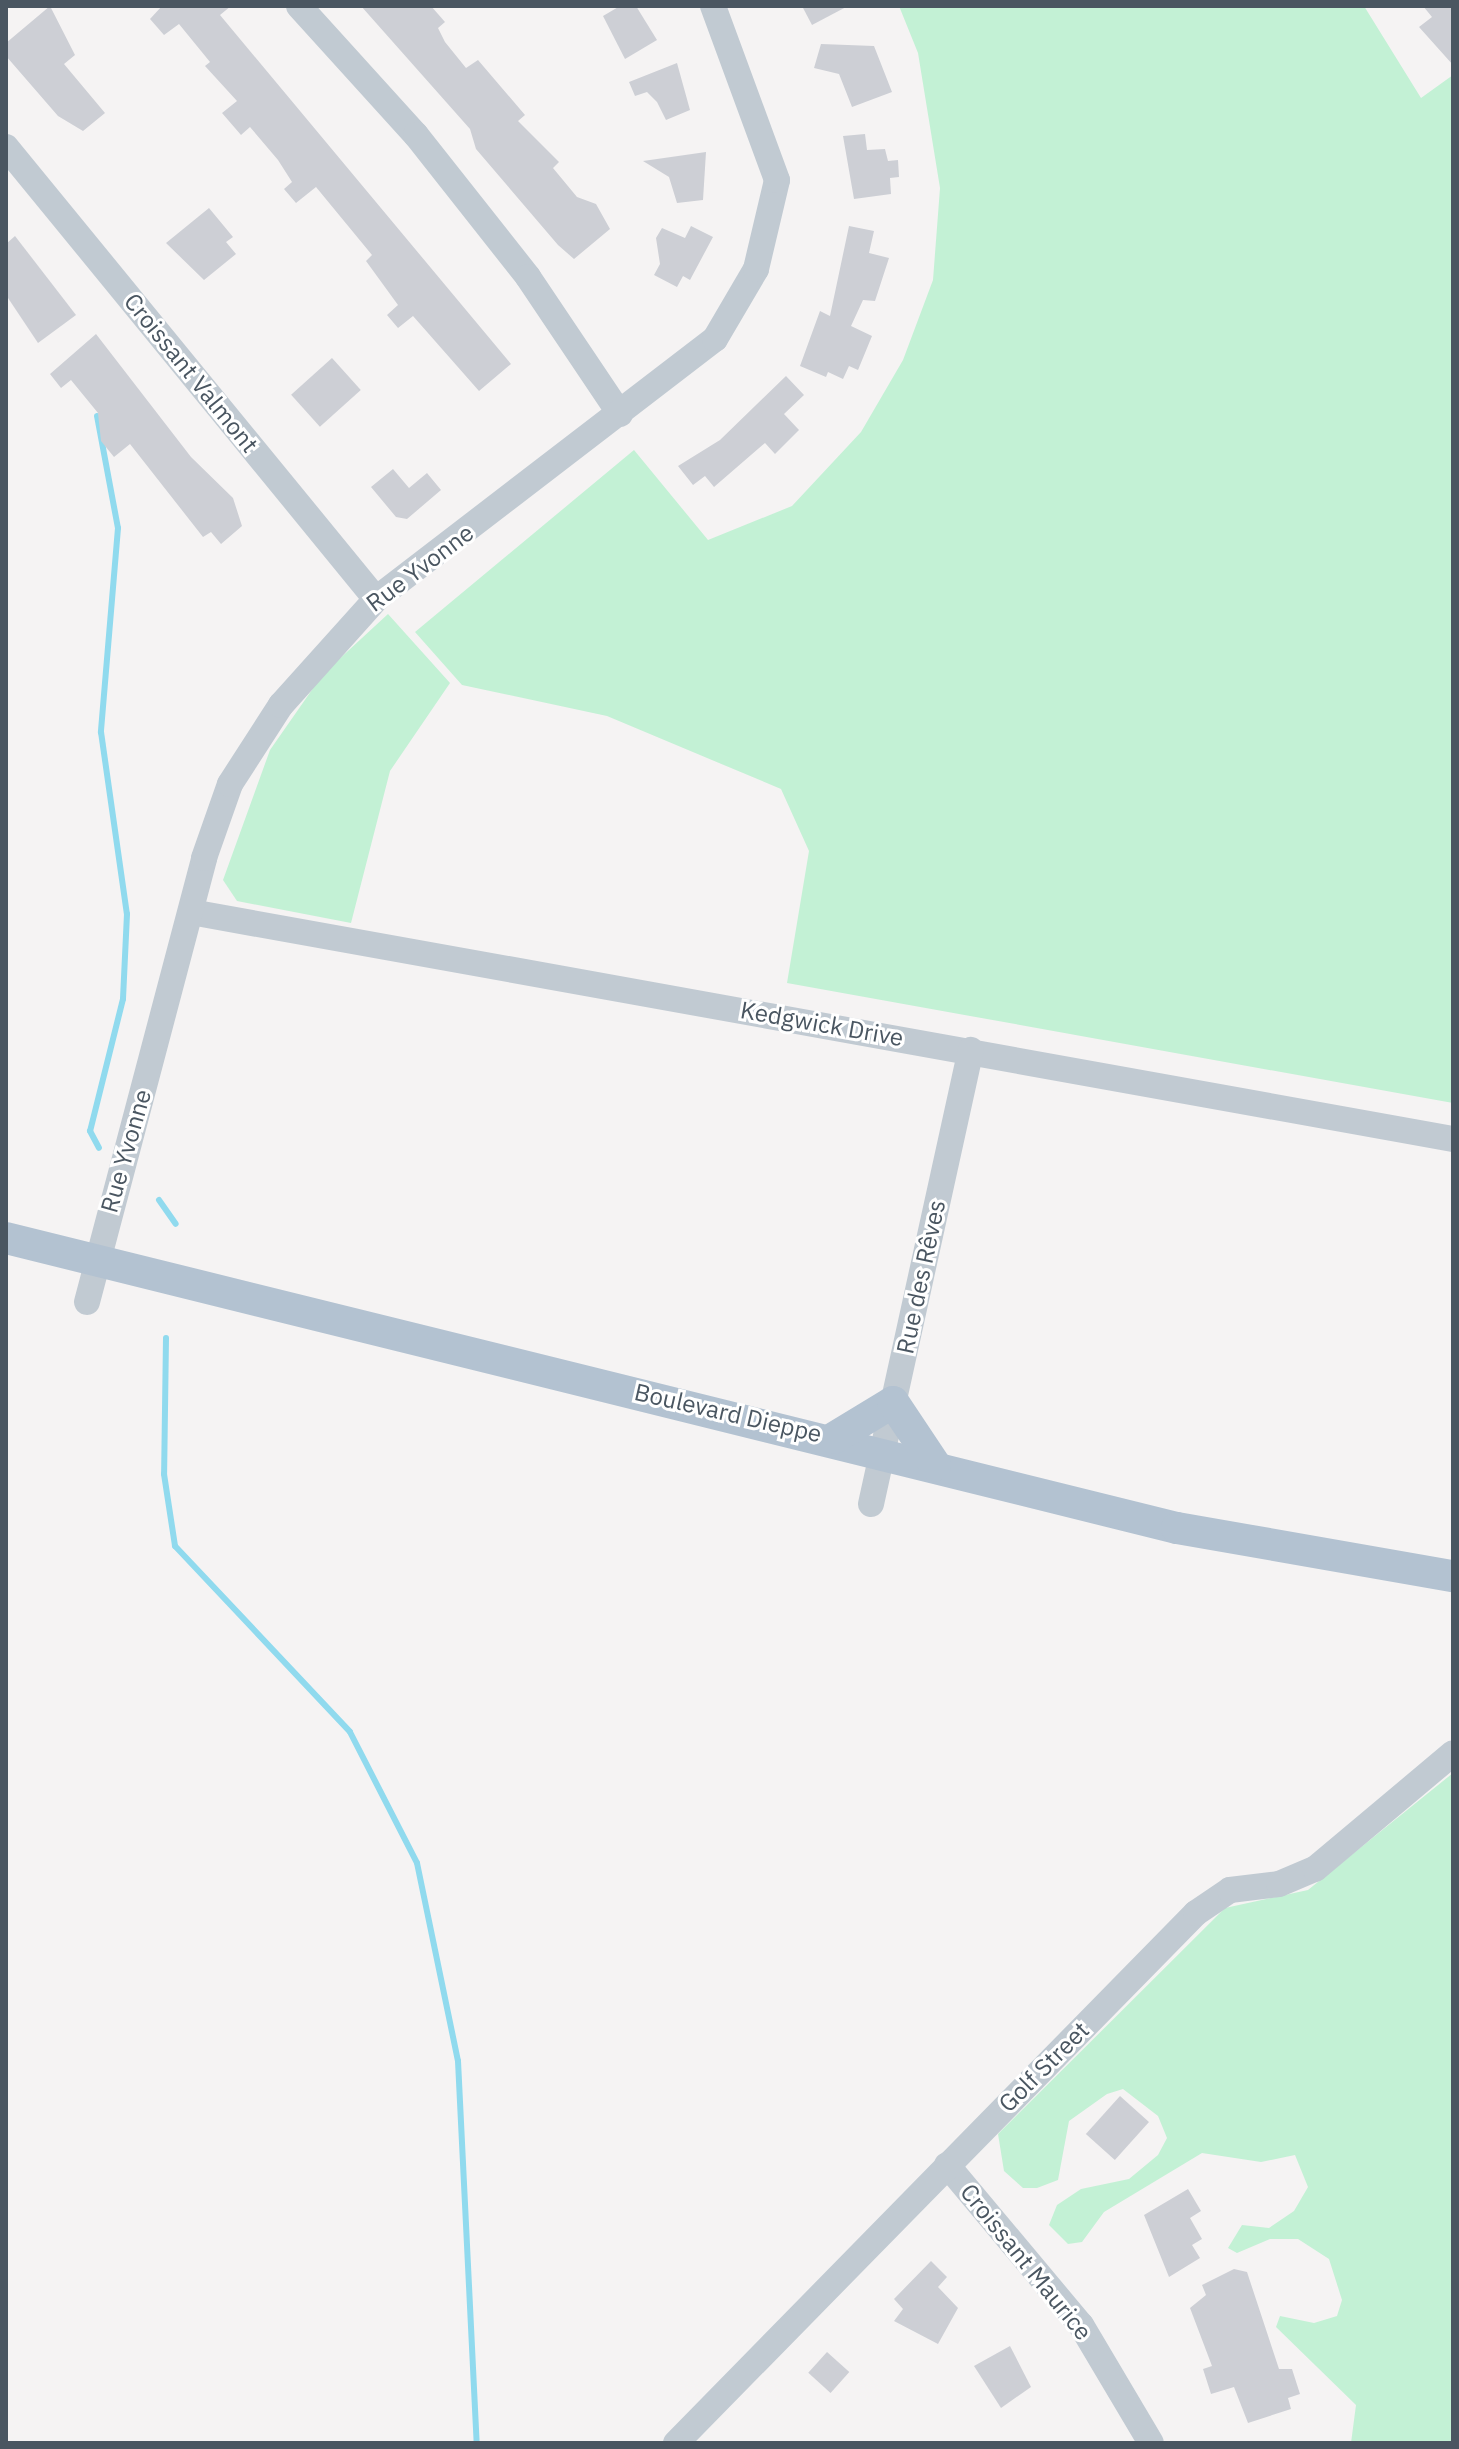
<!DOCTYPE html>
<html>
<head>
<meta charset="utf-8">
<style>
	body { margin:0 }
	#map { position:relative; width:1459px; height:2449px; overflow:hidden; background:#f5f3f3; font-family:"IBM Plex Sans",sans-serif }
	div>[style] { position:absolute }
	.green>* { inset:0; background:#c3f1d5 }
	.stream>* { height:6px; margin:-3px; padding:0 3px; transform-origin:3px; border-radius:3px; background:#90daee }
	.building>* { inset:0; background:#cdcfd5; transform-origin:0 0 }
	.minor>* { height:26px; margin:-13px; padding:0 13px; transform-origin:13px; border-radius:13px; background:#c1cad2 }
	.major>* { height:32px; margin:-16px; padding:0 16px; transform-origin:16px; border-radius:16px; background:#b3c2d1 }
	span { translate:-50% -50%; white-space:nowrap; text-align:center; line-height:1.15; -webkit-text-stroke:6px #fff; paint-order:stroke }
	.street-label { font-size:24px; color:#4a5661 }
	.frame { position:absolute; inset:0; border:8px solid #4a5661; pointer-events:none }
</style>
</head>
<body>
<div id="map">
	<div class="green">
		<i style="clip-path:polygon(899px 6px,1364px 6px,1421px 98px,1453px 75px,1453px 1103px,787px 983px,809px 851px,781px 789px,607px 716px,462px 685px,415px 632px,634px 450px,708px 540px,792px 506px,861px 432px,903px 360px,933px 280px,940px 188px,918px 53px)"></i>
		<i style="clip-path:polygon(388px 614px,450px 683px,390px 771px,351px 923px,237px 901px,223px 880px,270px 750px,323px 674px)"></i>
		<i style="clip-path:polygon(1453px 1773px,1453px 2443px,1351px 2443px,1356px 2405px,1276px 2327px,1280px 2316px,1314px 2323px,1337px 2316px,1342px 2300px,1329px 2259px,1298px 2239px,1270px 2239px,1237px 2253px,1228px 2248px,1242px 2225px,1269px 2228px,1294px 2211px,1308px 2187px,1295px 2155px,1261px 2162px,1202px 2153px,1104px 2212px,1082px 2242px,1068px 2244px,1049px 2225px,1057px 2205px,1081px 2189px,1129px 2179px,1158px 2155px,1167px 2138px,1158px 2116px,1123px 2089px,1107px 2094px,1069px 2121px,1058px 2180px,1037px 2188px,1023px 2188px,1004px 2171px,998px 2134px,1225px 1908px,1308px 1890px)"></i>
	</div>
	<div class="stream">
		<i style="left:97px;top:416px;width:114px;rotate:79.4deg"></i>
		<i style="left:118px;top:528px;width:205px;rotate:94.8deg"></i>
		<i style="left:101px;top:732px;width:184px;rotate:81.9deg"></i>
		<i style="left:127px;top:914px;width:85px;rotate:92.7deg"></i>
		<i style="left:123px;top:999px;width:136px;rotate:104deg"></i>
		<i style="left:90px;top:1131px;width:19px;rotate:62deg"></i>
		<i style="left:159px;top:1200px;width:29px;rotate:55deg"></i>
		<i style="left:166px;top:1338px;width:136px;rotate:90.8deg"></i>
		<i style="left:164px;top:1474px;width:73px;rotate:81.3deg"></i>
		<i style="left:175px;top:1546px;width:255px;rotate:46.7deg"></i>
		<i style="left:350px;top:1732px;width:147px;rotate:62.9deg"></i>
		<i style="left:417px;top:1863px;width:202px;rotate:78.3deg"></i>
		<i style="left:458px;top:2061px;width:382px;rotate:87.2deg"></i>
	</div>
	<div class="building">
		<i style="clip-path:polygon(50px 6px,75px 55px,64px 64px,105px 113px,83px 131px,58px 116px,6px 56px,6px 43px)"></i>
		<i style="clip-path:polygon(162px 6px,231px 6px,220px 15px,511px 364px,479px 391px,413px 316px,398px 328px,387px 315px,398px 305px,366px 261px,372px 255px,316px 187px,296px 203px,284px 189px,292px 182px,278px 160px,250px 127px,241px 135px,222px 113px,237px 101px,205px 66px,210px 62px,179px 24px,164px 35px,150px 19px)"></i>
		<i style="clip-path:polygon(361px 6px,431px 6px,445px 22px,438px 28px,445px 42px,466px 68px,478px 60px,525px 115px,518px 121px,559px 162px,553px 168px,577px 197px,596px 204px,610px 229px,574px 259px,558px 245px,476px 149px,470px 129px)"></i>
		<i style="clip-path:polygon(620px 6px,636px 6px,657px 40px,625px 59px,603px 16px)"></i>
		<i style="clip-path:polygon(802px 6px,848px 6px,812px 25px)"></i>
		<i style="clip-path:polygon(1423px 6px,1453px 6px,1453px 65px,1419px 27px,1432px 17px)"></i>
		<i style="clip-path:polygon(821px 44px,874px 46px,892px 92px,852px 107px,839px 74px,814px 68px)"></i>
		<i style="clip-path:polygon(677px 63px,690px 110px,666px 120px,657px 102px,647px 92px,635px 96px,629px 82px)"></i>
		<i style="clip-path:polygon(865px 134px,867px 150px,885px 149px,888px 161px,898px 160px,899px 177px,890px 178px,891px 194px,854px 199px,843px 136px)"></i>
		<i style="clip-path:polygon(706px 152px,703px 200px,677px 203px,669px 177px,643px 161px)"></i>
		<i style="clip-path:polygon(209px 208px,233px 237px,226px 242px,236px 254px,204px 280px,166px 243px)"></i>
		<i style="clip-path:polygon(691px 226px,713px 237px,690px 280px,683px 276px,677px 287px,654px 275px,660px 264px,656px 238px,662px 228px,685px 238px)"></i>
		<i style="clip-path:polygon(849px 226px,874px 231px,869px 253px,889px 258px,875px 301px,863px 300px,851px 326px,872px 336px,858px 370px,849px 366px,843px 379px,828px 372px,826px 377px,800px 366px,820px 311px,830px 316px)"></i>
		<i style="clip-path:polygon(15px 236px,76px 315px,38px 343px,6px 295px,6px 244px)"></i>
		<i style="clip-path:polygon(96px 334px,191px 457px,233px 498px,242px 526px,221px 544px,211px 532px,203px 537px,130px 444px,114px 457px,101px 441px,98px 413px,71px 380px,61px 388px,50px 374px)"></i>
		<i style="left:332px;top:358px;width:43px;height:55px;rotate:48deg"></i>
		<i style="clip-path:polygon(786px 376px,804px 395px,784px 414px,799px 430px,775px 454px,765px 443px,714px 487px,705px 476px,693px 485px,678px 466px,720px 440px)"></i>
		<i style="clip-path:polygon(393px 469px,409px 488px,427px 473px,441px 490px,407px 519px,396px 517px,371px 487px)"></i>
		<i style="left:1120px;top:2096px;width:39px;height:51px;rotate:42deg"></i>
		<i style="clip-path:polygon(1188px 2189px,1201px 2211px,1190px 2218px,1202px 2239px,1192px 2245px,1200px 2258px,1169px 2277px,1144px 2215px)"></i>
		<i style="clip-path:polygon(931px 2261px,947px 2277px,938px 2287px,958px 2308px,938px 2344px,894px 2321px,903px 2309px,894px 2299px)"></i>
		<i style="clip-path:polygon(1234px 2269px,1247px 2272px,1279px 2369px,1292px 2369px,1300px 2394px,1288px 2398px,1291px 2409px,1248px 2423px,1234px 2387px,1211px 2394px,1203px 2369px,1212px 2366px,1190px 2308px,1206px 2295px,1202px 2285px)"></i>
		<i style="clip-path:polygon(1010px 2346px,1031px 2387px,1001px 2408px,974px 2366px)"></i>
		<i style="left:827px;top:2352px;width:30px;height:28px;rotate:42deg"></i>
	</div>
	<div class="minor">
		<i style="left:299px;top:6px;width:174px;rotate:47.8deg"></i>
		<i style="left:416px;top:135px;width:181px;rotate:51.7deg"></i>
		<i style="left:528px;top:277px;width:165px;rotate:56.1deg"></i>
		<i style="left:6px;top:147px;width:584px;rotate:50.7deg"></i>
		<i style="left:191px;top:912px;width:1282px;rotate:10.2deg"></i>
		<i style="left:87px;top:1302px;width:459px;rotate:-75.2deg"></i>
		<i style="left:204px;top:858px;width:78px;rotate:-70.6deg"></i>
		<i style="left:230px;top:784px;width:94px;rotate:-57.2deg"></i>
		<i style="left:281px;top:705px;width:142px;rotate:-48.1deg"></i>
		<i style="left:376px;top:599px;width:427px;rotate:-37.5deg"></i>
		<i style="left:715px;top:339px;width:81px;rotate:-59.6deg"></i>
		<i style="left:756px;top:269px;width:91px;rotate:-76.7deg"></i>
		<i style="left:777px;top:180px;width:185px;rotate:-110.2deg"></i>
		<i style="left:871px;top:1504px;width:465px;rotate:-77.6deg"></i>
		<i style="left:947px;top:2165px;width:209px;rotate:50.1deg"></i>
		<i style="left:1081px;top:2325px;width:137px;rotate:59.3deg"></i>
		<i style="left:676px;top:2443px;width:742px;rotate:-45.55deg"></i>
		<i style="left:1196px;top:1913px;width:41px;rotate:-34.1deg"></i>
		<i style="left:1230px;top:1890px;width:49px;rotate:-7deg"></i>
		<i style="left:1279px;top:1884px;width:39px;rotate:-23deg"></i>
		<i style="left:1315px;top:1869px;width:180px;rotate:-40deg"></i>
	</div>
	<div class="major">
		<i style="left:6px;top:1238px;width:1206px;rotate:13.91deg"></i>
		<i style="left:1177px;top:1528px;width:280px;rotate:9.9deg"></i>
		<i style="left:834px;top:1438px;width:69px;rotate:-31.4deg"></i>
		<i style="left:893px;top:1402px;width:76px;rotate:56.3deg"></i>
	</div>
	<div class="street-label">
		<span style="left:191px;top:373px;rotate:51deg">Croissant Valmont</span>
		<span style="left:420px;top:568px;rotate:-37deg">Rue Yvonne</span>
		<span style="left:822px;top:1024px;rotate:10deg">Kedgwick Drive</span>
		<span style="left:126px;top:1151px;rotate:-74deg">Rue Yvonne</span>
		<span style="left:921px;top:1277px;rotate:-78deg">Rue des Rêves</span>
		<span style="left:728px;top:1413px;rotate:13deg">Boulevard Dieppe</span>
		<span style="left:1044px;top:2067px;rotate:-45deg">Golf Street</span>
		<span style="left:1026px;top:2262px;rotate:51deg">Croissant Maurice</span>
	</div>
	<div class="frame"></div>
</div>
</body>
</html>
